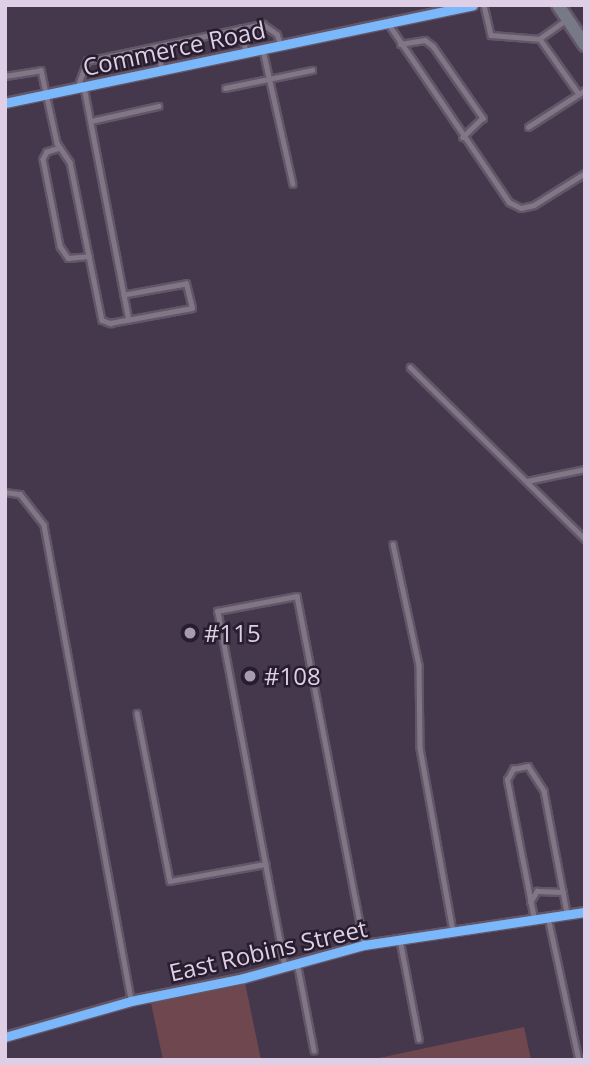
<!DOCTYPE html>
<html>
<head>
<meta charset="utf-8">
<style>
	body { margin:0 }
	#map { position:relative; width:590px; height:1065px; overflow:hidden; background:#45384d; font-family:"Open Sans",sans-serif }
	div>[style] { position:absolute }
	.green>* { inset:0; background:#6f474e }
	.roads { filter:drop-shadow(2px 0 #625668) drop-shadow(-2px 0 #625668) drop-shadow(0 2px #625668) drop-shadow(0 -2px #625668) }
	.service>* { height:4.5px; margin:-2.25px; padding:0 2.25px; transform-origin:2.25px; border-radius:2.25px; background:#807686 }
	.minor>* { height:8px; margin:-4px; padding:0 4px; transform-origin:4px; border-radius:4px; background:#807686 }
	.primary>* { height:12px; margin:-6px; padding:0 6px; transform-origin:6px; border-radius:6px; background:#787987 }
	.cycleway>* { height:9px; margin:-4.5px; padding:0 4.5px; transform-origin:4.5px; border-radius:4.5px; background:#7ab7fb }
	.dots>* { width:19px; height:19px; translate:-50% -50%; box-sizing:border-box; border:4px solid #281d2e; border-radius:50% }
	span { translate:-50% -50%; white-space:nowrap; text-align:center; line-height:1.15; -webkit-text-stroke:5px #281d2e; paint-order:stroke }
	.street-label { font-size:24px; color:#decfe6 }
	.poi-label { font-size:24px; color:#decfe6 }
	.left { translate:0 -50%; text-align:left }
	.frame { position:absolute; inset:0; border:7px solid #decfe6; pointer-events:none }
</style>
</head>
<body>
<div id="map">
	<div class="green">
		<i style="clip-path:polygon(244px 978px,261px 1060px,163px 1060px,150px 998px)"></i>
		<i style="clip-path:polygon(524px 1027px,531px 1060px,370px 1060px)"></i>
	</div>
	<div class="roads">
		<div class="service">
			<i style="left:484px;top:5px;width:31px;rotate:77deg"></i>
			<i style="left:491px;top:35px;width:49px;rotate:4.7deg"></i>
			<i style="left:567px;top:20px;width:33px;rotate:145deg"></i>
			<i style="left:540px;top:39px;width:67px;rotate:54.7deg"></i>
			<i style="left:579px;top:94px;width:7px;rotate:-34deg"></i>
			<i style="left:388px;top:23px;width:216px;rotate:55.9deg"></i>
			<i style="left:509px;top:202px;width:13px;rotate:27deg"></i>
			<i style="left:521px;top:208px;width:13px;rotate:-13deg"></i>
			<i style="left:534px;top:205px;width:60px;rotate:-32.1deg"></i>
			<i style="left:241px;top:28px;width:25px;rotate:78deg"></i>
			<i style="left:400px;top:44px;width:25px;rotate:-9deg"></i>
			<i style="left:425px;top:40px;width:10px;rotate:37deg"></i>
			<i style="left:433px;top:46px;width:88px;rotate:55.2deg"></i>
			<i style="left:483px;top:118px;width:28px;rotate:136deg"></i>
			<i style="left:157px;top:46px;width:24px;rotate:78deg"></i>
			<i style="left:263px;top:50px;width:137px;rotate:77.4deg"></i>
			<i style="left:5px;top:76px;width:36px;rotate:-9deg"></i>
			<i style="left:41px;top:70px;width:75px;rotate:77.6deg"></i>
			<i style="left:57px;top:143px;width:23px;rotate:56deg"></i>
			<i style="left:70px;top:162px;width:161px;rotate:78.6deg"></i>
			<i style="left:102px;top:320px;width:9px;rotate:21deg"></i>
			<i style="left:110px;top:323px;width:83px;rotate:-10.4deg"></i>
			<i style="left:192px;top:308px;width:25px;rotate:-104deg"></i>
			<i style="left:186px;top:284px;width:63px;rotate:169.9deg"></i>
			<i style="left:84px;top:87px;width:237px;rotate:79.1deg"></i>
			<i style="left:77px;top:88px;width:29px;rotate:-70deg"></i>
			<i style="left:87px;top:61px;width:180px;rotate:-11.9deg"></i>
			<i style="left:263px;top:24px;width:17px;rotate:36deg"></i>
			<i style="left:277px;top:34px;width:12px;rotate:70deg"></i>
			<i style="left:225px;top:88px;width:89px;rotate:-11.7deg"></i>
			<i style="left:91px;top:121px;width:69px;rotate:-12.6deg"></i>
			<i style="left:528px;top:127px;width:61px;rotate:-32.9deg"></i>
			<i style="left:60px;top:148px;width:14px;rotate:163deg"></i>
			<i style="left:47px;top:152px;width:8px;rotate:120deg"></i>
			<i style="left:43px;top:159px;width:89px;rotate:78.9deg"></i>
			<i style="left:60px;top:246px;width:14px;rotate:56deg"></i>
			<i style="left:68px;top:258px;width:21px;rotate:-5deg"></i>
			<i style="left:410px;top:367px;width:245px;rotate:44.5deg"></i>
			<i style="left:527px;top:481px;width:59px;rotate:-11.7deg"></i>
			<i style="left:5px;top:492px;width:15px;rotate:8deg"></i>
			<i style="left:20px;top:494px;width:39px;rotate:52deg"></i>
			<i style="left:44px;top:525px;width:484px;rotate:79.6deg"></i>
			<i style="left:393px;top:544px;width:124px;rotate:77.9deg"></i>
			<i style="left:419px;top:665px;width:83px;rotate:89.3deg"></i>
			<i style="left:420px;top:748px;width:187px;rotate:79.8deg"></i>
			<i style="left:137px;top:713px;width:171px;rotate:78.9deg"></i>
			<i style="left:170px;top:881px;width:97px;rotate:-10.1deg"></i>
			<i style="left:530px;top:902px;width:13px;rotate:-58deg"></i>
			<i style="left:537px;top:891px;width:26px;rotate:2deg"></i>
			<i style="left:548px;top:917px;width:146px;rotate:77.8deg"></i>
			<i style="left:534px;top:919px;width:142px;rotate:-101deg"></i>
			<i style="left:507px;top:780px;width:13px;rotate:-61deg"></i>
			<i style="left:513px;top:769px;width:15px;rotate:-11deg"></i>
			<i style="left:528px;top:766px;width:30px;rotate:57deg"></i>
			<i style="left:544px;top:791px;width:124px;rotate:79.3deg"></i>
			<i style="left:400px;top:940px;width:101px;rotate:79.1deg"></i>
			<i style="left:297px;top:962px;width:90px;rotate:79.1deg"></i>
			<i style="left:284px;top:964px;width:359px;rotate:-100.7deg"></i>
			<i style="left:217px;top:611px;width:81px;rotate:-10.6deg"></i>
			<i style="left:297px;top:596px;width:355px;rotate:79.1deg"></i>
		</div>
		<div class="minor">
			<i style="left:5px;top:103px;width:478px;rotate:-11.8deg"></i>
			<i style="left:5px;top:1037px;width:131px;rotate:-15.9deg"></i>
			<i style="left:131px;top:1001px;width:115px;rotate:-11.5deg"></i>
			<i style="left:244px;top:978px;width:124px;rotate:-15.4deg"></i>
			<i style="left:364px;top:945px;width:223px;rotate:-8.5deg"></i>
		</div>
		<div class="primary">
			<i style="left:558px;top:5px;width:48px;rotate:56deg"></i>
		</div>
	</div>
	<div class="cycleway">
		<i style="left:5px;top:103px;width:478px;rotate:-11.8deg"></i>
		<i style="left:5px;top:1037px;width:131px;rotate:-15.9deg"></i>
		<i style="left:131px;top:1001px;width:115px;rotate:-11.5deg"></i>
		<i style="left:244px;top:978px;width:124px;rotate:-15.4deg"></i>
		<i style="left:364px;top:945px;width:223px;rotate:-8.5deg"></i>
	</div>
	<div class="dots">
		<i style="left:190px;top:633px;background:#a89ab0"></i>
		<i style="left:250px;top:676px;background:#a89ab0"></i>
	</div>
	<div class="street-label">
		<span style="left:174px;top:48px;rotate:-12deg">Commerce Road</span>
		<span style="left:268px;top:950px;rotate:-13deg">East Robins Street</span>
	</div>
	<div class="poi-label">
		<span class="left" style="left:204px;top:633px">#115</span>
		<span class="left" style="left:264px;top:676px">#108</span>
	</div>
	<div class="frame"></div>
</div>
</body>
</html>
